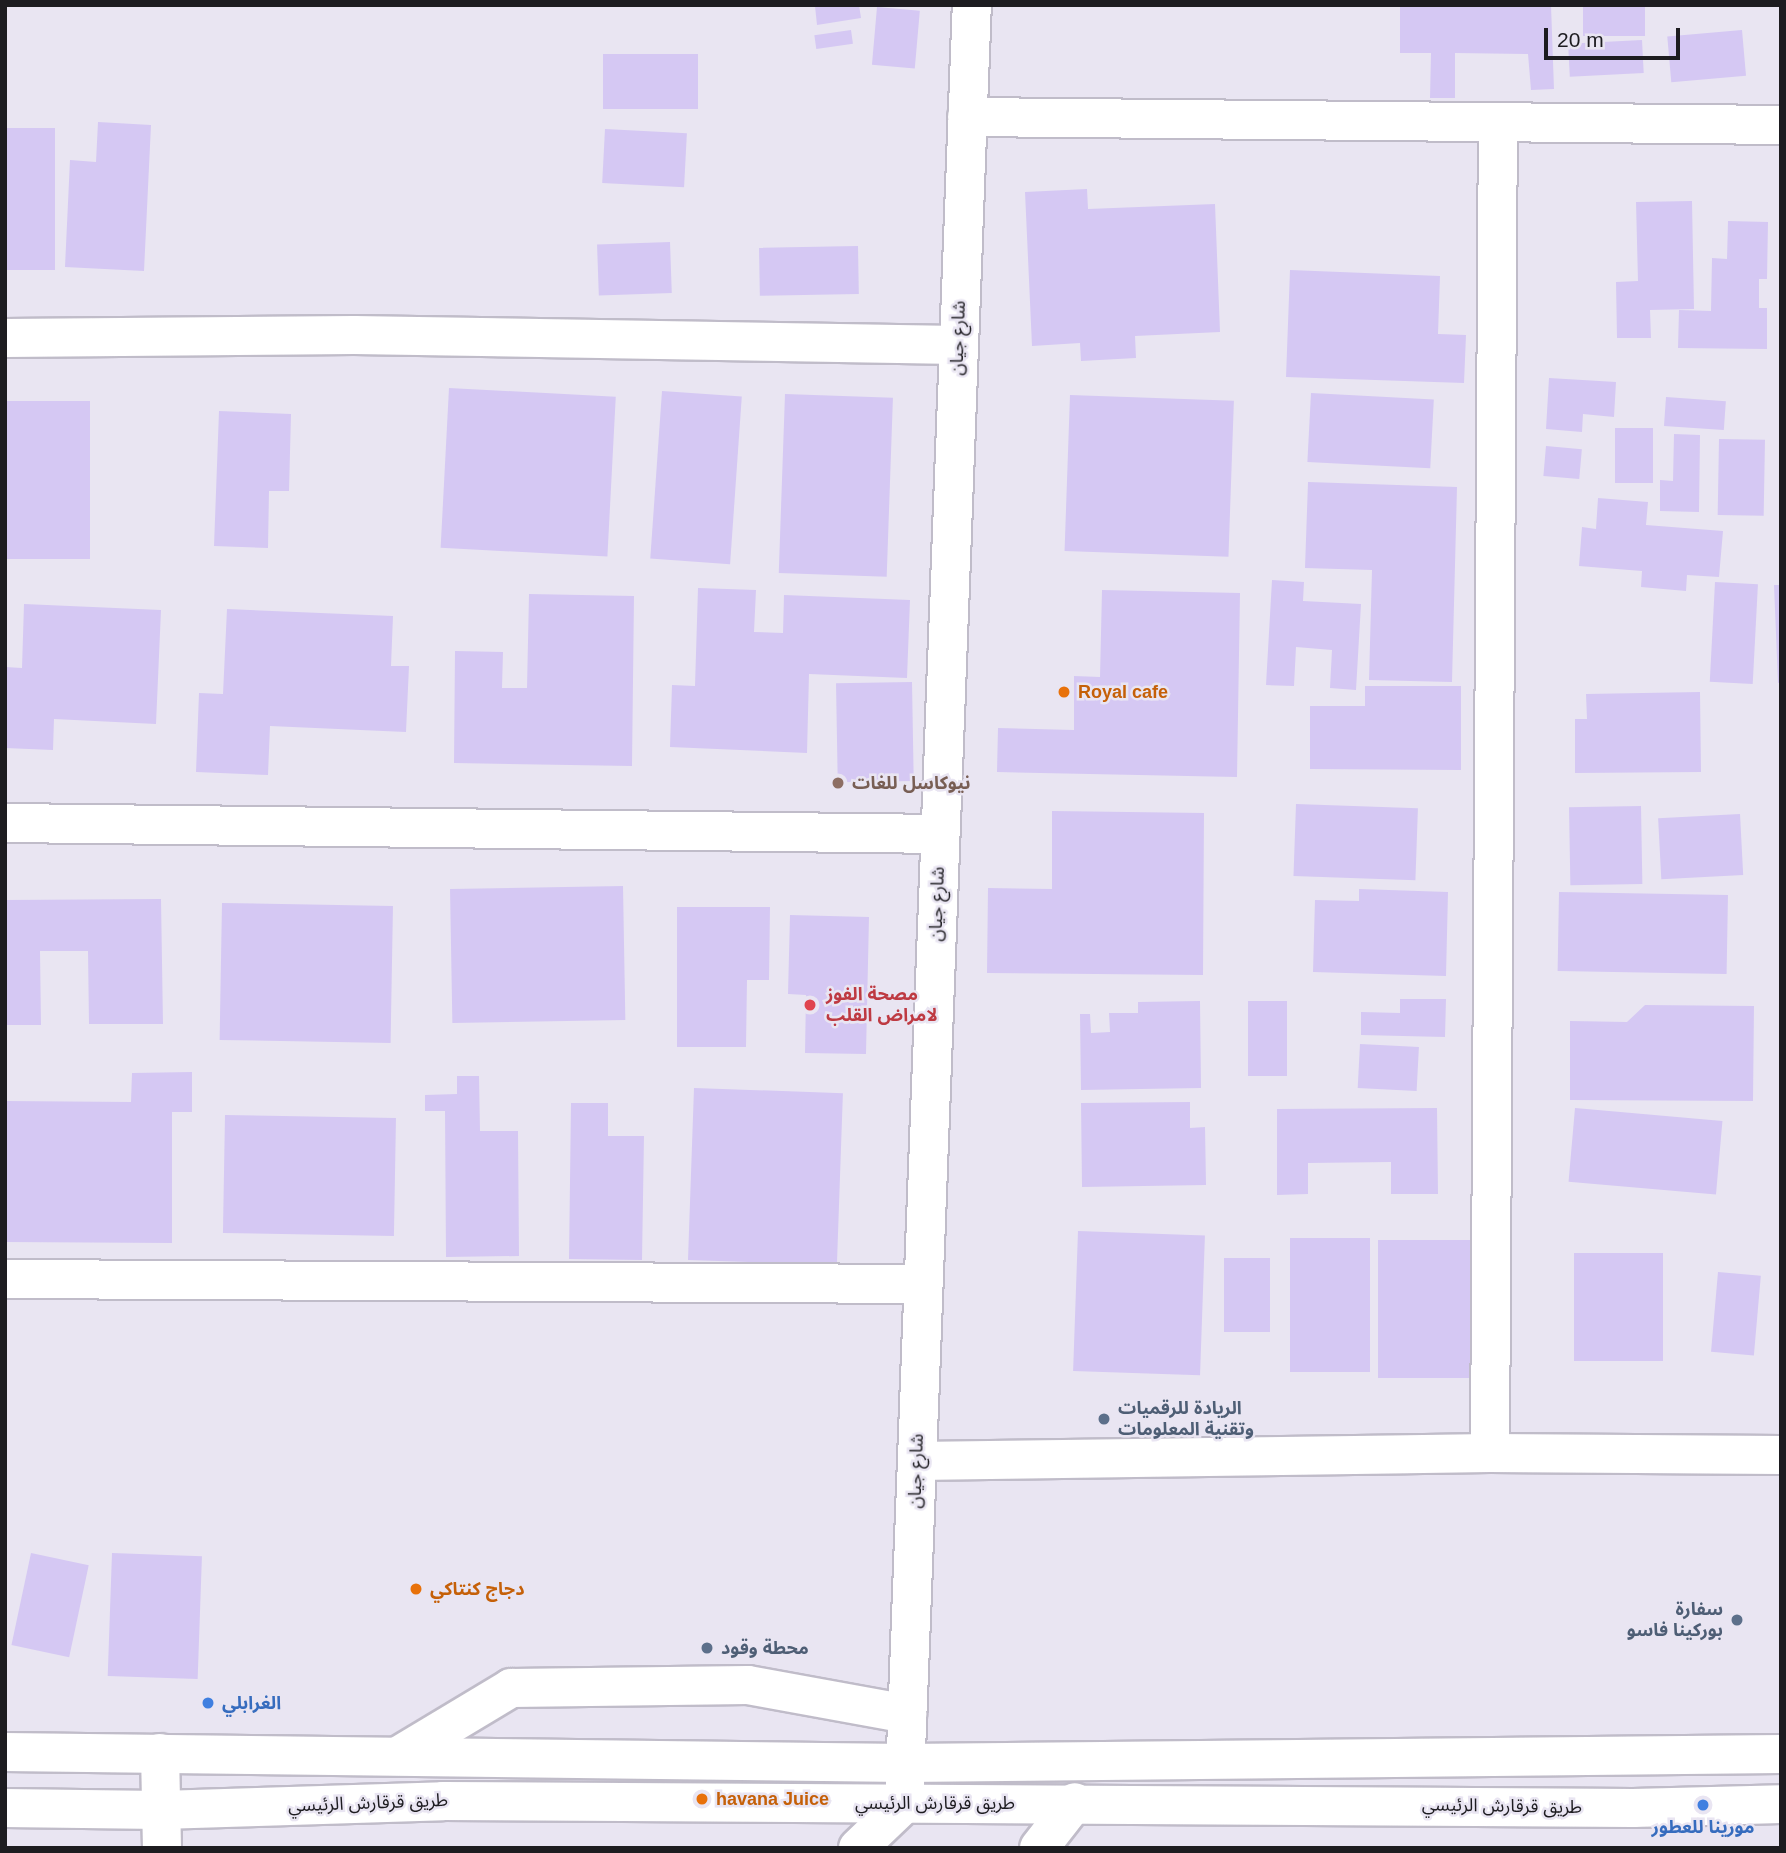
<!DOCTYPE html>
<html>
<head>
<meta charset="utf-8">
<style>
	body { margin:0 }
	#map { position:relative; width:1786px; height:1853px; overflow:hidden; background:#e9e5f2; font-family:Arial,"Noto Sans Arabic",sans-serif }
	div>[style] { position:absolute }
	.building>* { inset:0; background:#d5c8f3; transform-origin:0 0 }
	.roads { filter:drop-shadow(2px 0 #c0bcc9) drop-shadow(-2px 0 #c0bcc9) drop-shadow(0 2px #c0bcc9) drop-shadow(0 -2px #c0bcc9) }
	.minor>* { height:38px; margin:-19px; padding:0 19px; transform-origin:19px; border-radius:19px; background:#fff }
	.major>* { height:38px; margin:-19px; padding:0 19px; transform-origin:19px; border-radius:19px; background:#fff }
	.dots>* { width:19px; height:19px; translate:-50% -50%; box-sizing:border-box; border:4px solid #e9e5f2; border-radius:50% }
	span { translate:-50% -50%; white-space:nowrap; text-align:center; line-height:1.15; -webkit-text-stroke:5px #e9e5f2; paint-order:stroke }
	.street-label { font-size:18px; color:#1d1c20 }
	.food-label { font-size:18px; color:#c56008; font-weight:700 }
	.left { translate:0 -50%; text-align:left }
	.education-label { font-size:18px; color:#785e54; font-weight:700 }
	.health-label { font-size:18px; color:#be3a42; font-weight:700 }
	.service-label { font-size:18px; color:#4e5e75; font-weight:700 }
	.right { translate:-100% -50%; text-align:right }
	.shop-label { font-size:18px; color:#366cbe; font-weight:700 }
	.frame { position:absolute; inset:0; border:7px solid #1d1c20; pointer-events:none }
	.scale { position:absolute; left:1544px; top:28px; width:136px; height:32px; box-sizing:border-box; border:4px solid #1d1c20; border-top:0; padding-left:9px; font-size:21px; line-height:24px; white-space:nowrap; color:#1d1c20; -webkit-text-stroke:5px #e9e5f2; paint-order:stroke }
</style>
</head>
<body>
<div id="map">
	<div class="building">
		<i style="clip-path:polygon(859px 5px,861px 18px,817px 25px,815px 6px)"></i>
		<i style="clip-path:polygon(1400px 5px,1551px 5px,1554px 89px,1531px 90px,1528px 54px,1455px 53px,1455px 98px,1430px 98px,1431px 53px,1400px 53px)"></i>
		<i style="left:1583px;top:5px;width:62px;height:31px"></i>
		<i style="left:877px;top:7px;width:43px;height:58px;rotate:5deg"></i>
		<i style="left:851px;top:30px;width:14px;height:37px;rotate:82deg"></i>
		<i style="left:1742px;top:30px;width:46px;height:75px;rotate:85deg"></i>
		<i style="left:1642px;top:40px;width:33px;height:74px;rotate:87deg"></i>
		<i style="left:698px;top:54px;width:55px;height:95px;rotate:90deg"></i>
		<i style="clip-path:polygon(98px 122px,151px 125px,144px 271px,65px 267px,70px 160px,96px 162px)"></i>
		<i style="left:5px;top:128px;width:50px;height:142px"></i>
		<i style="left:605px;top:129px;width:82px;height:54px;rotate:3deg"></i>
		<i style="clip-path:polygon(1087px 189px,1088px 209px,1215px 204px,1220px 332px,1135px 336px,1136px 358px,1081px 361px,1080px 343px,1032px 346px,1025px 192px)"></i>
		<i style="clip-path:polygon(1692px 201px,1694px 309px,1650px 310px,1651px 338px,1617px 338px,1616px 282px,1638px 281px,1636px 202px)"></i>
		<i style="clip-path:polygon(1728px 221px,1768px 222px,1767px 279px,1759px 279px,1759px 308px,1767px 308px,1767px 349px,1678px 348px,1679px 310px,1711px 311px,1712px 258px,1727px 259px)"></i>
		<i style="left:670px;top:242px;width:51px;height:73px;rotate:88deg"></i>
		<i style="left:858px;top:246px;width:48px;height:99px;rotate:89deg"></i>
		<i style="clip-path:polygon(1290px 270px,1440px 276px,1438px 334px,1466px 335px,1464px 383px,1286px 377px)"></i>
		<i style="clip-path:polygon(1549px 378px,1616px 382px,1614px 417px,1583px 414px,1582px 432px,1546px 429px)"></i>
		<i style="left:449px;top:388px;width:167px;height:160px;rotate:3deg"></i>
		<i style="left:662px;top:391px;width:80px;height:168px;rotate:4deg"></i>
		<i style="left:1311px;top:393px;width:123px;height:69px;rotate:3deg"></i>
		<i style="left:785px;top:394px;width:108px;height:179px;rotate:2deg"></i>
		<i style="left:1070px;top:395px;width:164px;height:156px;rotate:2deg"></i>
		<i style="left:1666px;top:397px;width:60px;height:29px;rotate:4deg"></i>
		<i style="left:90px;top:401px;width:158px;height:85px;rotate:90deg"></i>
		<i style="clip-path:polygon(219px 411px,291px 414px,289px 491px,269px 491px,268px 548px,214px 546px)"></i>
		<i style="left:1615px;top:428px;width:38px;height:55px"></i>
		<i style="clip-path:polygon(1674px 434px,1700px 435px,1699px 512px,1660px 511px,1660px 480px,1673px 481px)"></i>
		<i style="left:1719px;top:439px;width:46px;height:76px;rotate:1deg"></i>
		<i style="left:1546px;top:446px;width:36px;height:30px;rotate:5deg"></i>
		<i style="clip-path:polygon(1308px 482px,1457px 487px,1452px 682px,1369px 680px,1372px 570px,1305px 568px)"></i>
		<i style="clip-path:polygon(1598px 498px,1648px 502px,1646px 525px,1723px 531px,1719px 577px,1687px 575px,1686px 591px,1641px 587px,1642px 571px,1579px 566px,1582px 527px,1596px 529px)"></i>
		<i style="clip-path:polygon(1272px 580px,1304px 582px,1303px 601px,1361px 604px,1356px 690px,1330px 688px,1332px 650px,1296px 647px,1294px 686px,1266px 685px)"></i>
		<i style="left:1715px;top:582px;width:43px;height:100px;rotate:3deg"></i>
		<i style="clip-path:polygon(1774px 585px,1781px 585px,1781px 682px,1778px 683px)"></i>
		<i style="clip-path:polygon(698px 588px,756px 590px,754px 632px,783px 633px,784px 595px,910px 600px,907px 678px,809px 674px,807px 753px,670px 747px,672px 685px,695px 686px)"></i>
		<i style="clip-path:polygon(1102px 590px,1240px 593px,1237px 777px,997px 772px,998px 728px,1074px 730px,1074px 676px,1100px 677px)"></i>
		<i style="clip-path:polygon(529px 594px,634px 596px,632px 766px,454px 763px,455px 651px,503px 652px,502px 688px,527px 688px)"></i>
		<i style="clip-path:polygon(24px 604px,161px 610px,156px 724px,54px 719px,53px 750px,5px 748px,5px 667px,22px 668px)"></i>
		<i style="clip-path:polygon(227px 609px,393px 616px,391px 666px,409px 666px,406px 732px,270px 726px,268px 775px,196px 772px,199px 693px,223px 694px)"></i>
		<i style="left:912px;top:682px;width:99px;height:76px;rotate:89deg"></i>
		<i style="clip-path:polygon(1365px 686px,1461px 686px,1461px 770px,1310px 769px,1310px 706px,1365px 706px)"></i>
		<i style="clip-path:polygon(1700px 692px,1701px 772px,1575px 773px,1575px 719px,1587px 719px,1586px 694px)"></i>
		<i style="left:1296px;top:804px;width:122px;height:72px;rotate:2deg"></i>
		<i style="left:1641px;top:806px;width:78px;height:72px;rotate:89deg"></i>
		<i style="clip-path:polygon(1052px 811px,1204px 813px,1203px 975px,987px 973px,988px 888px,1052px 889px)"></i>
		<i style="left:1740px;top:814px;width:61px;height:82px;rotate:87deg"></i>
		<i style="left:623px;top:886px;width:134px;height:173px;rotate:89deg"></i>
		<i style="clip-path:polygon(1359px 889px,1448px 892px,1446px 976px,1313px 972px,1315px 900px,1359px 901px)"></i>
		<i style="left:1559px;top:892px;width:169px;height:79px;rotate:1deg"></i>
		<i style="clip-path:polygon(161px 899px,163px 1024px,89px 1024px,88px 951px,40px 951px,41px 1025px,5px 1025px,5px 900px)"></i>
		<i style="left:222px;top:903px;width:171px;height:137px;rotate:1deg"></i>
		<i style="clip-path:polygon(677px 907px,770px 907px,769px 980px,747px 980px,746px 1047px,677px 1047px)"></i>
		<i style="clip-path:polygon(790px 915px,869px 917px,866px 1054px,805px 1053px,806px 995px,788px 994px)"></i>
		<i style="clip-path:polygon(1400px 999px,1446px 999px,1445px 1037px,1361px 1035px,1361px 1012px,1400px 1013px)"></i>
		<i style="clip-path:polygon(1200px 1001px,1201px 1088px,1081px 1090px,1080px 1014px,1090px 1014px,1091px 1033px,1110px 1032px,1109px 1013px,1138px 1013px,1138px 1002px)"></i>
		<i style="left:1248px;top:1001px;width:39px;height:75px"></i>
		<i style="clip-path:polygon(1645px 1005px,1754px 1006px,1753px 1101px,1570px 1100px,1570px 1021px,1627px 1022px)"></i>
		<i style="left:1360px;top:1044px;width:59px;height:44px;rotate:3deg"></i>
		<i style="clip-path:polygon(192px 1072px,192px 1112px,172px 1112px,172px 1243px,5px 1242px,5px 1101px,131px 1102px,132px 1073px)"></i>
		<i style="clip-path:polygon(457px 1076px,479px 1076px,480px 1131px,518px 1131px,519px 1256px,446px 1257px,445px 1111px,425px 1111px,425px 1095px,457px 1094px)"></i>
		<i style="left:694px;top:1088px;width:149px;height:172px;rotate:2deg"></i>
		<i style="clip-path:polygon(1190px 1102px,1190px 1128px,1205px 1127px,1206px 1185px,1082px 1187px,1081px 1103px)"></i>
		<i style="clip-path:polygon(571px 1103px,608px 1103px,608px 1136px,644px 1136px,642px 1260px,569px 1259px)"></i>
		<i style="clip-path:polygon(1437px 1108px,1438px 1194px,1391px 1194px,1391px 1162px,1308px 1163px,1308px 1194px,1277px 1195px,1277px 1109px)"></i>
		<i style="left:1575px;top:1108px;width:148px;height:74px;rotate:5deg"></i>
		<i style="left:225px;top:1115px;width:171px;height:118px;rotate:1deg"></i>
		<i style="left:1078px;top:1231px;width:127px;height:140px;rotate:2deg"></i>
		<i style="left:1370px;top:1238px;width:134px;height:80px;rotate:90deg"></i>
		<i style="left:1378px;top:1240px;width:97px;height:138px"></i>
		<i style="left:1574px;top:1253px;width:89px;height:108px"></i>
		<i style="left:1224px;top:1258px;width:46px;height:74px"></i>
		<i style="left:1718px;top:1272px;width:43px;height:80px;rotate:5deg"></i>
		<i style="left:31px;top:1553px;width:59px;height:94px;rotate:12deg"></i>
		<i style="left:112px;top:1553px;width:90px;height:123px;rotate:2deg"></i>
	</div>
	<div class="roads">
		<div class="minor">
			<i style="left:967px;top:117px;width:814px;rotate:0.56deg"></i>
			<i style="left:5px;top:338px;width:349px;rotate:-0.5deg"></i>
			<i style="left:354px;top:335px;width:604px;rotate:0.95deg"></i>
			<i style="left:5px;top:823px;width:935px;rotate:0.67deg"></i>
			<i style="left:5px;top:1279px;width:918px;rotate:0.31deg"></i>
			<i style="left:1490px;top:1453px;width:1329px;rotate:-89.66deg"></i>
			<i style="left:917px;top:1461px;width:573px;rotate:-0.8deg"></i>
			<i style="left:1490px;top:1453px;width:291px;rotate:0.4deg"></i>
			<i style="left:160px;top:1753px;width:95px;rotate:88.8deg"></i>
			<i style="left:398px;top:1756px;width:132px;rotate:-31deg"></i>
			<i style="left:511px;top:1688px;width:237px;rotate:-0.7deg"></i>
			<i style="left:748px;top:1685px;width:162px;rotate:10.3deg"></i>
			<i style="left:858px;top:1848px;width:64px;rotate:-43.7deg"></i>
			<i style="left:904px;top:1804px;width:1800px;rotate:-87.84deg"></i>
			<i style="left:1039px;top:1848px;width:58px;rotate:-52deg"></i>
		</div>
		<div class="major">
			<i style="left:5px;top:1752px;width:900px;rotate:0.7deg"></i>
			<i style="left:905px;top:1763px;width:876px;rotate:-0.59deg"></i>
			<i style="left:5px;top:1808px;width:156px;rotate:0.7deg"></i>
			<i style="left:161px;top:1810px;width:282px;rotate:-1.8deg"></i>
			<i style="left:443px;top:1801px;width:1190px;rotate:0.34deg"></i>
			<i style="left:1633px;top:1808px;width:148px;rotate:-1.5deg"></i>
		</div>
	</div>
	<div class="dots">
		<i style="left:1064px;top:692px;background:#e8710a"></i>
		<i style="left:838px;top:783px;background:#8d6e63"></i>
		<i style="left:810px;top:1005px;background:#e0444e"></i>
		<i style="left:1104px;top:1419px;background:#5c6f8a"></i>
		<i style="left:416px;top:1589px;background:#e8710a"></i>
		<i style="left:1737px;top:1620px;background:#5c6f8a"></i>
		<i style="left:707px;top:1648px;background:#5c6f8a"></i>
		<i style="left:208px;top:1703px;background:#3f7fe0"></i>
		<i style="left:702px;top:1799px;background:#e8710a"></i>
		<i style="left:1703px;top:1805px;background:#3f7fe0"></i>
	</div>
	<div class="street-label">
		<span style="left:958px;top:338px;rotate:-88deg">شارع جيان</span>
		<span style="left:937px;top:904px;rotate:-88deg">شارع جيان</span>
		<span style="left:916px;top:1471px;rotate:-88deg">شارع جيان</span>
		<span style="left:368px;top:1803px;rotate:-2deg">طريق قرقارش الرئيسي</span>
		<span style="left:935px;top:1803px">طريق قرقارش الرئيسي</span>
		<span style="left:1502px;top:1806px;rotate:1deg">طريق قرقارش الرئيسي</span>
	</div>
	<div class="food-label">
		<span class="left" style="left:1078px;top:692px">Royal cafe</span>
		<span class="left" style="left:430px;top:1589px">دجاج كنتاكي</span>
		<span class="left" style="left:716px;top:1799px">havana Juice</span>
	</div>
	<div class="education-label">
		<span class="left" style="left:852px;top:783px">نيوكاسل للغات</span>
	</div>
	<div class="health-label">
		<span class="left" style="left:826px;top:1005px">مصحة الفوز<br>لامراض القلب</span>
	</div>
	<div class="service-label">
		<span class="left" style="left:1118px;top:1419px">الريادة للرقميات<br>وتقنية المعلومات</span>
		<span class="right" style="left:1723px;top:1620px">سفارة<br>بوركينا فاسو</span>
		<span class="left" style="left:721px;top:1648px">محطة وقود</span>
	</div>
	<div class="shop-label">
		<span class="left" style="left:222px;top:1703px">الغرابلي</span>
		<span style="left:1703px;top:1827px">مورينا للعطور</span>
	</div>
	<div class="frame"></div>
	<div class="scale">20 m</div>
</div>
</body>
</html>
